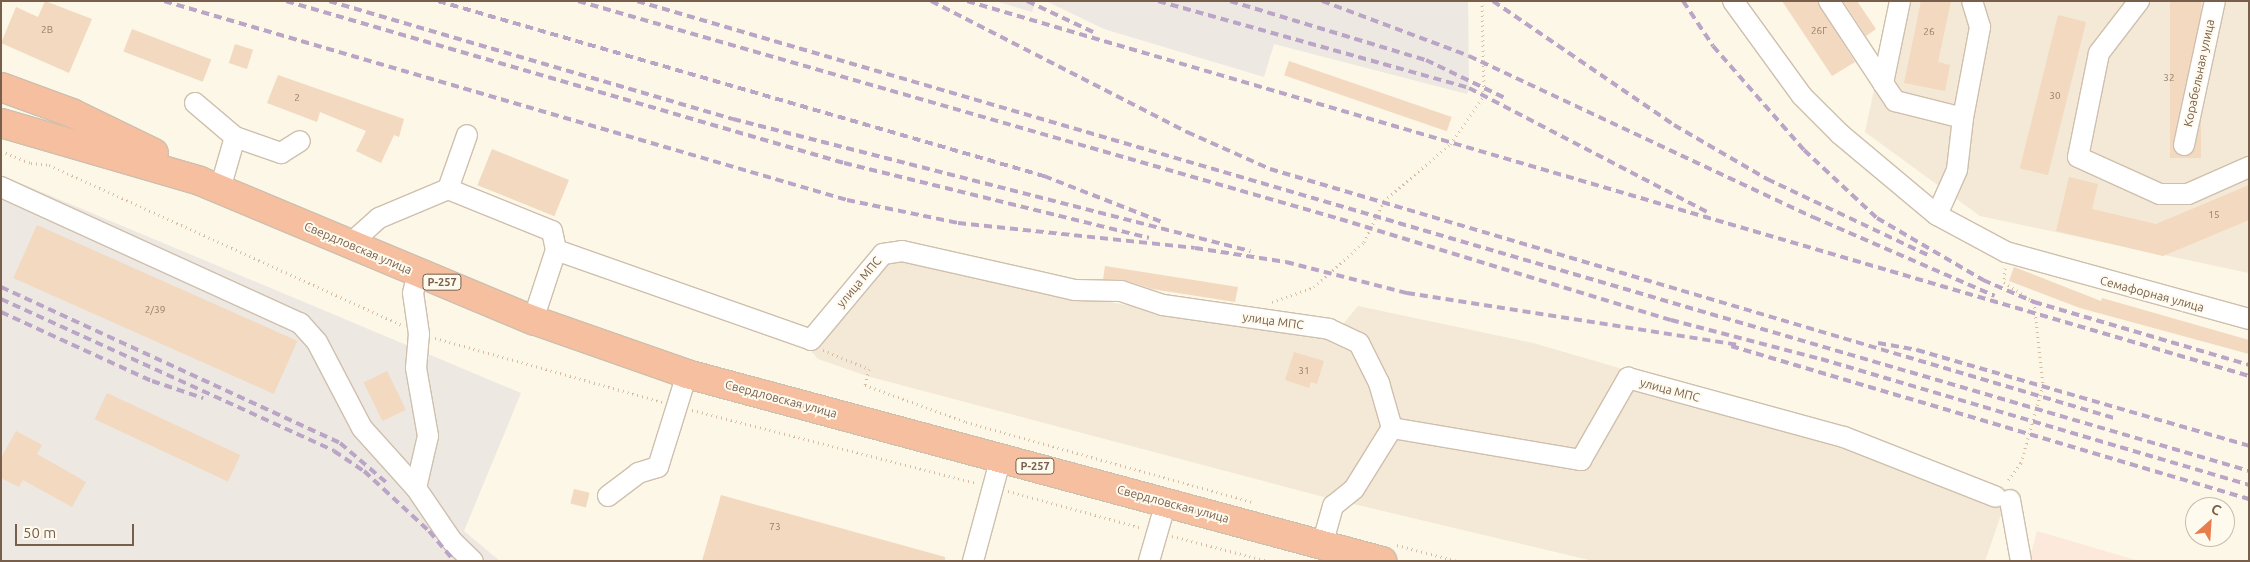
<!DOCTYPE html>
<html>
<head>
<meta charset="utf-8">
<style>
	body { margin:0 }
	#map { position:relative; width:2250px; height:562px; overflow:hidden; background:#fcf7e7; font-family:Ubuntu,sans-serif }
	div>[style] { position:absolute }
	.residential>* { inset:0; background:#f4e9d6 }
	.commercial>* { inset:0; background:#fde9db }
	.industrial>* { inset:0; background:#ede8e1 }
	.building>* { inset:0; background:#f2d9bf; transform-origin:0 0 }
	.path>* { height:3px; margin-top:-1.5px; transform-origin:0; background:repeating-linear-gradient(90deg,#d7bca2 0 1px,transparent 0 5px) }
	.roads { filter:drop-shadow(1px 0 #cfbfad) drop-shadow(-1px 0 #cfbfad) drop-shadow(0 1px #cfbfad) drop-shadow(0 -1px #cfbfad) }
	.minor>* { height:20px; margin:-10px; padding:0 10px; transform-origin:10px; border-radius:10px; background:#fff }
	.highway>* { height:28px; margin:-14px; padding:0 14px; transform-origin:14px; border-radius:14px; background:#f6bf9f }
	.rail>* { height:4px; margin-top:-2px; transform-origin:0; background:repeating-linear-gradient(90deg,#bba5c7 0 8px,transparent 0 13px) }
	span { translate:-50% -50%; white-space:nowrap; text-align:center; line-height:1.15; -webkit-text-stroke:4px #fffaee; paint-order:stroke }
	.number-label { font-size:10px; color:#967e68 }
	.number-label span { -webkit-text-stroke-width:0 }
	.shield-label span { padding:1px 4px; background:#fffaee; border:1px solid; border-radius:4px; -webkit-text-stroke-width:0 }
	.shield-label { font-size:11px; color:#775f4b; font-weight:700 }
	.street-label { font-size:12px; color:#775f4b }
	.frame { position:absolute; inset:0; border:2px solid #775f4b; pointer-events:none }
	.north { position:absolute; left:2185px; top:497px; width:50px; height:50px; box-sizing:border-box; background:#fffaee; border:1px solid #c9bcad; border-radius:50%; rotate:26deg; font-size:14px; font-weight:700; line-height:20px; text-align:center; color:#775f4b }
	.north::after { content:''; display:block; margin:auto; width:18px; height:22px; background:#e67f4d; clip-path:polygon(50% 0,100% 100%,50% 72%,0 100%) }
	.scale { position:absolute; left:15px; top:524px; width:119px; height:22px; box-sizing:border-box; border:2px solid #775f4b; border-top:0; padding-left:6px; font-size:15px; line-height:18px; white-space:nowrap; color:#775f4b; -webkit-text-stroke:4px #fffaee; paint-order:stroke }
</style>
</head>
<body>
<div id="map">
	<div class="residential">
		<i style="clip-path:polygon(1893px 1px,2249px 1px,2249px 273px,1980px 216px,1865px 132px)"></i>
		<i style="clip-path:polygon(885px 259px,1188px 317px,1330px 340px,1358px 306px,1533px 343px,1626px 370px,1916px 473px,2003px 509px,1985px 561px,1593px 561px,1320px 496px,867px 376px,818px 359px,810px 350px)"></i>
	</div>
	<div class="commercial">
		<i style="clip-path:polygon(2037px 531px,2139px 561px,2029px 561px)"></i>
	</div>
	<div class="industrial">
		<i style="clip-path:polygon(995px 1px,1036px 1px,1032px 12px)"></i>
		<i style="clip-path:polygon(1046px 1px,1468px 1px,1469px 88px,1467px 94px,1274px 44px,1264px 77px,1104px 29px)"></i>
		<i style="clip-path:polygon(1px 175px,521px 393px,464px 531px,500px 561px,1px 561px)"></i>
	</div>
	<div class="building">
		<i style="clip-path:polygon(45px 1px,92px 19px,69px 73px,1px 43px,16px 7px,38px 17px)"></i>
		<i style="clip-path:polygon(1782px 1px,1817px 1px,1855px 62px,1832px 76px)"></i>
		<i style="clip-path:polygon(1843px 1px,1857px 1px,1876px 29px,1866px 36px)"></i>
		<i style="clip-path:polygon(1921px 1px,1951px 1px,1938px 62px,1950px 65px,1945px 91px,1904px 83px)"></i>
		<i style="left:2170px;top:1px;width:31px;height:157px"></i>
		<i style="left:2058px;top:15px;width:29px;height:158px;rotate:14deg"></i>
		<i style="left:132px;top:29px;width:85px;height:24px;rotate:21deg"></i>
		<i style="left:235px;top:44px;width:19px;height:20px;rotate:18deg"></i>
		<i style="left:1289px;top:61px;width:172px;height:15px;rotate:19deg"></i>
		<i style="clip-path:polygon(278px 75px,404px 119px,399px 137px,394px 135px,381px 163px,356px 151px,366px 131px,320px 112px,317px 122px,267px 103px)"></i>
		<i style="left:492px;top:149px;width:83px;height:39px;rotate:22deg"></i>
		<i style="clip-path:polygon(2069px 177px,2098px 184px,2092px 209px,2156px 224px,2249px 185px,2249px 220px,2163px 256px,2056px 231px)"></i>
		<i style="left:37px;top:225px;width:285px;height:58px;rotate:24deg"></i>
		<i style="clip-path:polygon(1105px 266px,1238px 287px,1235px 302px,1152px 289px,1124px 280px,1103px 279px)"></i>
		<i style="clip-path:polygon(2014px 267px,2101px 301px,2102px 298px,2249px 340px,2249px 354px,2080px 308px,2009px 281px)"></i>
		<i style="clip-path:polygon(1294px 352px,1324px 361px,1317px 384px,1311px 382px,1309px 388px,1285px 380px)"></i>
		<i style="left:387px;top:371px;width:43px;height:26px;rotate:64deg"></i>
		<i style="left:107px;top:393px;width:147px;height:29px;rotate:25deg"></i>
		<i style="clip-path:polygon(16px 431px,42px 445px,37px 454px,86px 482px,72px 507px,23px 480px,19px 487px,1px 478px,1px 458px)"></i>
		<i style="left:574px;top:489px;width:16px;height:15px;rotate:14deg"></i>
		<i style="clip-path:polygon(721px 495px,945px 557px,945px 561px,702px 561px)"></i>
	</div>
	<div class="path">
		<i style="left:1px;top:151px;width:32px;rotate:22deg"></i>
		<i style="left:31px;top:163px;width:18px;rotate:6deg"></i>
		<i style="left:49px;top:165px;width:387px;rotate:24.4deg"></i>
		<i style="left:2005px;top:268px;width:14px;rotate:94deg"></i>
		<i style="left:2004px;top:282px;width:36px;rotate:34deg"></i>
		<i style="left:2034px;top:302px;width:83px;rotate:83.8deg"></i>
		<i style="left:2043px;top:385px;width:81px;rotate:105.8deg"></i>
		<i style="left:2021px;top:463px;width:24px;rotate:126deg"></i>
		<i style="left:1272px;top:302px;width:45px;rotate:-19.7deg"></i>
		<i style="left:1314px;top:287px;width:67px;rotate:-42deg"></i>
		<i style="left:1364px;top:242px;width:46px;rotate:-64deg"></i>
		<i style="left:1384px;top:201px;width:87px;rotate:-40.8deg"></i>
		<i style="left:1450px;top:144px;width:59px;rotate:-54.7deg"></i>
		<i style="left:1484px;top:96px;width:95px;rotate:-91.2deg"></i>
		<i style="left:435px;top:338px;width:236px;rotate:15.7deg"></i>
		<i style="left:823px;top:350px;width:50px;rotate:22.4deg"></i>
		<i style="left:869px;top:369px;width:16px;rotate:104deg"></i>
		<i style="left:865px;top:385px;width:108px;rotate:20.1deg"></i>
		<i style="left:966px;top:422px;width:297px;rotate:15.6deg"></i>
		<i style="left:692px;top:410px;width:294px;rotate:14.4deg"></i>
		<i style="left:1008px;top:491px;width:139px;rotate:15.4deg"></i>
		<i style="left:1172px;top:536px;width:99px;rotate:14.6deg"></i>
		<i style="left:1397px;top:545px;width:62px;rotate:14.9deg"></i>
	</div>
	<div class="roads">
		<div class="minor">
			<i style="left:1733px;top:1px;width:117px;rotate:54deg"></i>
			<i style="left:1802px;top:96px;width:54px;rotate:45deg"></i>
			<i style="left:1840px;top:134px;width:126px;rotate:39.9deg"></i>
			<i style="left:1937px;top:215px;width:78px;rotate:28.2deg"></i>
			<i style="left:2006px;top:252px;width:252px;rotate:15.4deg"></i>
			<i style="left:1829px;top:1px;width:98px;rotate:56.6deg"></i>
			<i style="left:1900px;top:1px;width:84px;rotate:101.7deg"></i>
			<i style="left:1883px;top:83px;width:22px;rotate:56deg"></i>
			<i style="left:1895px;top:101px;width:70px;rotate:14deg"></i>
			<i style="left:1963px;top:118px;width:52px;rotate:96.6deg"></i>
			<i style="left:1957px;top:170px;width:49px;rotate:114deg"></i>
			<i style="left:2139px;top:1px;width:66px;rotate:127.6deg"></i>
			<i style="left:2099px;top:53px;width:106px;rotate:101.4deg"></i>
			<i style="left:2078px;top:157px;width:90px;rotate:24.3deg"></i>
			<i style="left:2160px;top:194px;width:28px"></i>
			<i style="left:2188px;top:194px;width:67px;rotate:-23.9deg"></i>
			<i style="left:195px;top:103px;width:52px;rotate:40.4deg"></i>
			<i style="left:235px;top:137px;width:54px;rotate:106.1deg"></i>
			<i style="left:1963px;top:118px;width:93px;rotate:-79.4deg"></i>
			<i style="left:1980px;top:27px;width:27px;rotate:-107deg"></i>
			<i style="left:235px;top:137px;width:49px;rotate:19.2deg"></i>
			<i style="left:281px;top:153px;width:22px;rotate:-32deg"></i>
			<i style="left:2184px;top:145px;width:147px;rotate:-77.9deg"></i>
			<i style="left:1px;top:187px;width:328px;rotate:24.5deg"></i>
			<i style="left:300px;top:323px;width:25px;rotate:48deg"></i>
			<i style="left:317px;top:342px;width:97px;rotate:62.4deg"></i>
			<i style="left:362px;top:428px;width:81px;rotate:48deg"></i>
			<i style="left:416px;top:488px;width:64px;rotate:55.8deg"></i>
			<i style="left:452px;top:541px;width:29px;rotate:44deg"></i>
			<i style="left:448px;top:189px;width:112px;rotate:22deg"></i>
			<i style="left:552px;top:231px;width:19px;rotate:78deg"></i>
			<i style="left:350px;top:244px;width:39px;rotate:-42deg"></i>
			<i style="left:379px;top:218px;width:75px;rotate:-22.8deg"></i>
			<i style="left:448px;top:189px;width:57px;rotate:-70.6deg"></i>
			<i style="left:533px;top:320px;width:74px;rotate:-71.8deg"></i>
			<i style="left:556px;top:250px;width:270px;rotate:19.4deg"></i>
			<i style="left:811px;top:340px;width:112px;rotate:-50.1deg"></i>
			<i style="left:883px;top:254px;width:19px;rotate:-9deg"></i>
			<i style="left:902px;top:251px;width:177px;rotate:12.7deg"></i>
			<i style="left:1075px;top:290px;width:46px;rotate:1.2deg"></i>
			<i style="left:1121px;top:291px;width:44px;rotate:18.4deg"></i>
			<i style="left:1163px;top:305px;width:168px;rotate:8.2deg"></i>
			<i style="left:1329px;top:329px;width:33px;rotate:25deg"></i>
			<i style="left:1359px;top:343px;width:45px;rotate:63.4deg"></i>
			<i style="left:1379px;top:383px;width:47px;rotate:73.9deg"></i>
			<i style="left:1392px;top:428px;width:192px;rotate:9.6deg"></i>
			<i style="left:1581px;top:460px;width:95px;rotate:-60.2deg"></i>
			<i style="left:1628px;top:378px;width:224px;rotate:15.3deg"></i>
			<i style="left:1844px;top:437px;width:163px;rotate:21.5deg"></i>
			<i style="left:416px;top:488px;width:53px;rotate:-77deg"></i>
			<i style="left:428px;top:436px;width:69px;rotate:-100deg"></i>
			<i style="left:416px;top:368px;width:34px;rotate:-85deg"></i>
			<i style="left:419px;top:334px;width:41px;rotate:-98.3deg"></i>
			<i style="left:413px;top:293px;width:21px;rotate:-76deg"></i>
			<i style="left:608px;top:496px;width:38px;rotate:-37deg"></i>
			<i style="left:638px;top:473px;width:21px;rotate:-17deg"></i>
			<i style="left:658px;top:467px;width:97px;rotate:-72.7deg"></i>
			<i style="left:2010px;top:500px;width:62px;rotate:79.8deg"></i>
			<i style="left:1322px;top:545px;width:41px;rotate:-74.2deg"></i>
			<i style="left:1333px;top:506px;width:27px;rotate:-39deg"></i>
			<i style="left:1354px;top:489px;width:72px;rotate:-58.1deg"></i>
			<i style="left:973px;top:561px;width:108px;rotate:-74.9deg"></i>
			<i style="left:1149px;top:561px;width:61px;rotate:-73.9deg"></i>
		</div>
		<div class="highway">
			<i style="left:1px;top:87px;width:76px;rotate:20.1deg"></i>
			<i style="left:72px;top:113px;width:91px;rotate:26deg"></i>
			<i style="left:1px;top:123px;width:207px;rotate:16.2deg"></i>
			<i style="left:200px;top:181px;width:361px;rotate:22.7deg"></i>
			<i style="left:533px;top:320px;width:163px;rotate:19.3deg"></i>
			<i style="left:687px;top:374px;width:720px;rotate:15.06deg"></i>
		</div>
	</div>
	<div class="rail">
		<i style="left:164px;top:1px;width:711px;rotate:16.24deg"></i>
		<i style="left:847px;top:200px;width:113px;rotate:11.7deg"></i>
		<i style="left:958px;top:223px;width:238px;rotate:6deg"></i>
		<i style="left:1195px;top:248px;width:92px;rotate:8.7deg"></i>
		<i style="left:1286px;top:262px;width:125px;rotate:14.4deg"></i>
		<i style="left:1407px;top:293px;width:337px;rotate:8.9deg"></i>
		<i style="left:286px;top:1px;width:581px;rotate:16.19deg"></i>
		<i style="left:844px;top:163px;width:314px;rotate:13.8deg"></i>
		<i style="left:329px;top:1px;width:421px;rotate:16.3deg"></i>
		<i style="left:733px;top:119px;width:534px;rotate:14.32deg"></i>
		<i style="left:438px;top:1px;width:631px;rotate:16.11deg"></i>
		<i style="left:1044px;top:176px;width:127px;rotate:21.3deg"></i>
		<i style="left:578px;top:1px;width:793px;rotate:15.97deg"></i>
		<i style="left:1340px;top:219px;width:346px;rotate:17deg"></i>
		<i style="left:1671px;top:320px;width:155px;rotate:14.6deg"></i>
		<i style="left:1821px;top:359px;width:446px;rotate:16.4deg"></i>
		<i style="left:637px;top:1px;width:1679px;rotate:16.25deg"></i>
		<i style="left:931px;top:1px;width:288px;rotate:27.1deg"></i>
		<i style="left:1187px;top:132px;width:91px;rotate:24deg"></i>
		<i style="left:1270px;top:169px;width:883px;rotate:16.44deg"></i>
		<i style="left:967px;top:1px;width:1336px;rotate:16.3deg"></i>
		<i style="left:1027px;top:1px;width:75px;rotate:25.2deg"></i>
		<i style="left:1158px;top:1px;width:323px;rotate:15.6deg"></i>
		<i style="left:1469px;top:88px;width:268px;rotate:27.5deg"></i>
		<i style="left:1230px;top:1px;width:205px;rotate:16.8deg"></i>
		<i style="left:1426px;top:60px;width:88px;rotate:25.7deg"></i>
		<i style="left:1322px;top:1px;width:157px;rotate:20.5deg"></i>
		<i style="left:1469px;top:56px;width:380px;rotate:25.1deg"></i>
		<i style="left:1813px;top:217px;width:198px;rotate:23.5deg"></i>
		<i style="left:1493px;top:1px;width:219px;rotate:34.4deg"></i>
		<i style="left:1674px;top:125px;width:108px;rotate:30.1deg"></i>
		<i style="left:1767px;top:179px;width:180px;rotate:25.3deg"></i>
		<i style="left:1683px;top:1px;width:54px;rotate:56.3deg"></i>
		<i style="left:1713px;top:46px;width:138px;rotate:48.8deg"></i>
		<i style="left:1804px;top:150px;width:100px;rotate:43deg"></i>
		<i style="left:1877px;top:218px;width:123px;rotate:30.3deg"></i>
		<i style="left:1983px;top:280px;width:56px;rotate:23.3deg"></i>
		<i style="left:2034px;top:302px;width:224px;rotate:16.3deg"></i>
		<i style="left:1px;top:287px;width:373px;rotate:24.7deg"></i>
		<i style="left:340px;top:443px;width:62px;rotate:40.4deg"></i>
		<i style="left:1px;top:299px;width:366px;rotate:24.5deg"></i>
		<i style="left:334px;top:451px;width:36px;rotate:34deg"></i>
		<i style="left:364px;top:471px;width:88px;rotate:42.7deg"></i>
		<i style="left:429px;top:531px;width:39px;rotate:50deg"></i>
		<i style="left:1px;top:312px;width:166px;rotate:24.6deg"></i>
		<i style="left:152px;top:381px;width:54px;rotate:18.4deg"></i>
		<i style="left:1878px;top:343px;width:40px;rotate:10deg"></i>
		<i style="left:1917px;top:350px;width:346px;rotate:16.1deg"></i>
		<i style="left:1731px;top:346px;width:540px;rotate:16.46deg"></i>
	</div>
	<div class="number-label">
		<span style="left:47px;top:30px">2В</span>
		<span style="left:1819px;top:31px">26Г</span>
		<span style="left:1929px;top:32px">26</span>
		<span style="left:2169px;top:78px">32</span>
		<span style="left:2055px;top:96px">30</span>
		<span style="left:297px;top:98px">2</span>
		<span style="left:2214px;top:215px">15</span>
		<span style="left:155px;top:310px">2/39</span>
		<span style="left:1304px;top:371px">31</span>
		<span style="left:775px;top:527px">73</span>
	</div>
	<div class="shield-label">
		<span style="left:442px;top:282px">Р-257</span>
		<span style="left:1035px;top:466px">Р-257</span>
	</div>
	<div class="street-label">
		<span style="left:2199px;top:73px;rotate:-78deg">Корабельная улица</span>
		<span style="left:358px;top:248px;rotate:23deg">Свердловская улица</span>
		<span style="left:859px;top:282px;rotate:-50deg">улица МПС</span>
		<span style="left:2152px;top:294px;rotate:15deg">Семафорная улица</span>
		<span style="left:1273px;top:321px;rotate:8deg">улица МПС</span>
		<span style="left:1670px;top:390px;rotate:15deg">улица МПС</span>
		<span style="left:781px;top:399px;rotate:15deg">Свердловская улица</span>
		<span style="left:1173px;top:504px;rotate:15deg">Свердловская улица</span>
	</div>
	<div class="frame"></div>
	<div class="north">С</div>
	<div class="scale">50 m</div>
</div>
</body>
</html>
